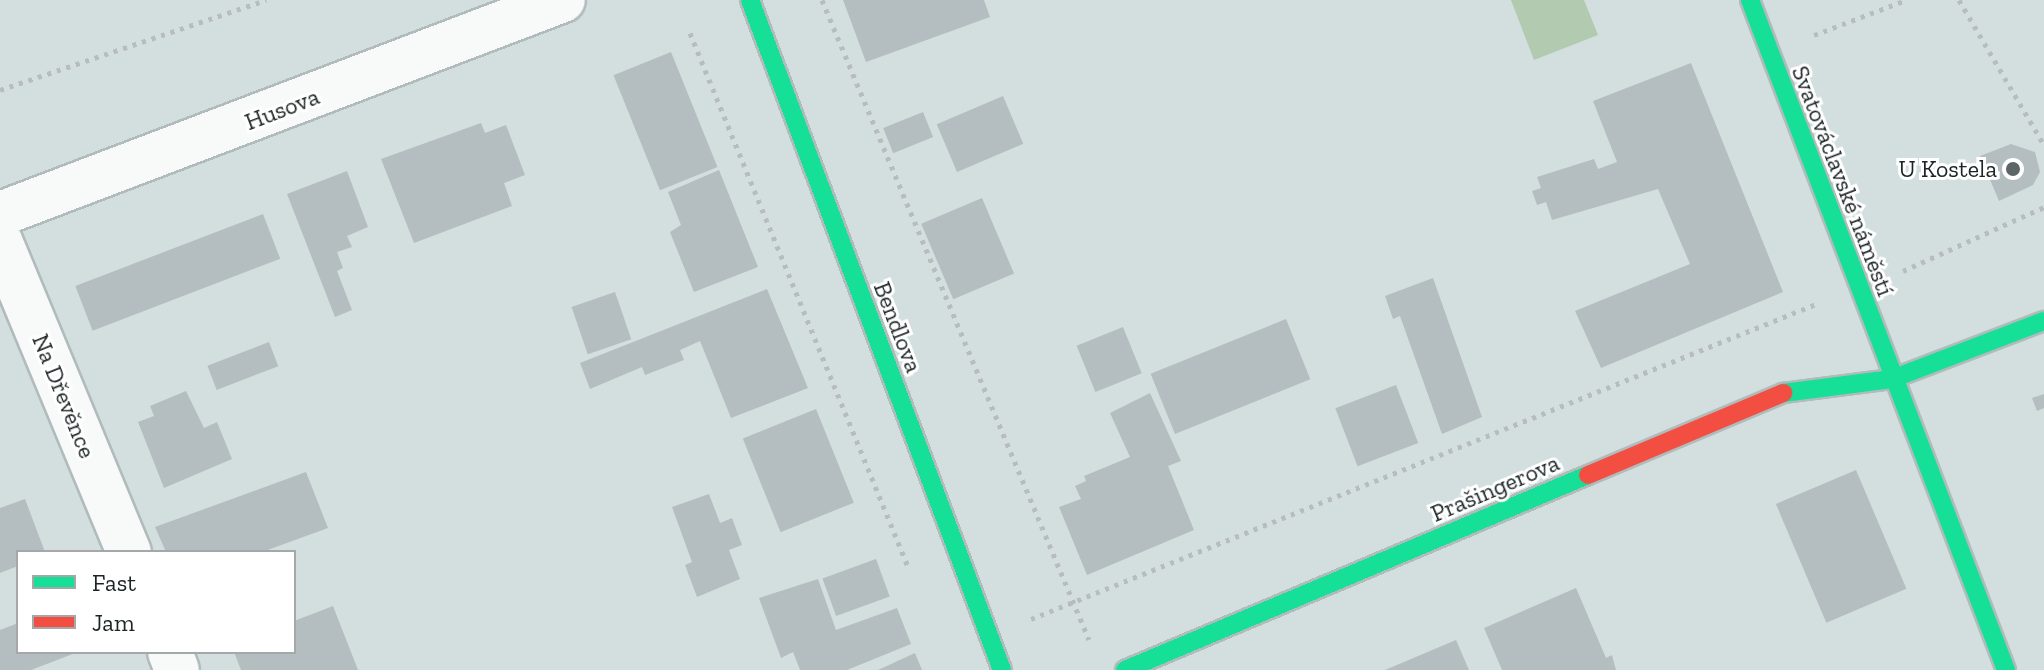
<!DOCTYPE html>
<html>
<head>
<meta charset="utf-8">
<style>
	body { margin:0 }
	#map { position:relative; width:2044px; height:670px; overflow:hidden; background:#d3dfdf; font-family:"Zilla Slab",serif }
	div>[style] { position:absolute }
	.green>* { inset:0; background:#b2cab0 }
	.building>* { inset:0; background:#b4bdbf; transform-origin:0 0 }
	.path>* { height:5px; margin-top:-2.5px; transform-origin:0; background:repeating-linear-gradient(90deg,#b7bdbd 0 4px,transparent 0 10px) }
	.roads { filter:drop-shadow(2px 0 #b1bbbb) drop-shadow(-2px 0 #b1bbbb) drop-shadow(0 2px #b1bbbb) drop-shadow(0 -2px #b1bbbb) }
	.street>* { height:44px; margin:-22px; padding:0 22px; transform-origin:22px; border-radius:22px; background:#f8fafa }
	.fast>* { height:18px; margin:-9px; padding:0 9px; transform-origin:9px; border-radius:9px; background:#16e098 }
	.jam>* { height:18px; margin:-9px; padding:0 9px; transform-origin:9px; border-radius:9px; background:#f24e42 }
	.dots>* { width:22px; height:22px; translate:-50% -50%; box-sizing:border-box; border:4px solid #fff; border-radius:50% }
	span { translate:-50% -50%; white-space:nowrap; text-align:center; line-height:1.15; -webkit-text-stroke:6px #fff; paint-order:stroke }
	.street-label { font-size:24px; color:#1c2525 }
	.poi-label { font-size:24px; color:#1c2525 }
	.right { translate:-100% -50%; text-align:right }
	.legend { position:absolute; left:16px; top:550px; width:280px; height:104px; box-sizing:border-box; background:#fff; border:2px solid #a4a8a8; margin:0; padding:10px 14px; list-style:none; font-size:24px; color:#1c2525 }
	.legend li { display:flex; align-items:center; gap:16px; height:40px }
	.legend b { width:40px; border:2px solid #a4a8a8 }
</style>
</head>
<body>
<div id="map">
	<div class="green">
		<i style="clip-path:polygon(1511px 0,1584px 0,1598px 35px,1534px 60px)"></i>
	</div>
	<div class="building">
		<i style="clip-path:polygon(843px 0,984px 0,990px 17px,866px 62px)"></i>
		<i style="left:671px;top:52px;width:124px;height:62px;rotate:68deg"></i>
		<i style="clip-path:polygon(1691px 63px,1783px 292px,1601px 368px,1575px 311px,1690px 264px,1658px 189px,1552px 220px,1546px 202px,1537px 205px,1532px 191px,1541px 188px,1537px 177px,1594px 159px,1598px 169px,1617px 162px,1593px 101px)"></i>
		<i style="left:1003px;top:96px;width:52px;height:72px;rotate:67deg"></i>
		<i style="left:923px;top:112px;width:27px;height:43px;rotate:68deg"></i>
		<i style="clip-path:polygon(481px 123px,485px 133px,506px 125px,525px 175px,504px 183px,512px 206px,414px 243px,381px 159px)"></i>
		<i style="clip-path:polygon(2011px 144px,2035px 152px,2040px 172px,2033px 185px,1999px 201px,1980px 156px)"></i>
		<i style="clip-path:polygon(719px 170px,758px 267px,694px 292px,670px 232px,681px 225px,668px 192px)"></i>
		<i style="clip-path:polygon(347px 171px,368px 227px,347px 236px,352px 247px,337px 252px,343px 268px,337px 271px,352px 310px,335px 317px,287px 194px)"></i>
		<i style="left:982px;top:198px;width:82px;height:66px;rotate:67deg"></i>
		<i style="left:263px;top:214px;width:48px;height:201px;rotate:69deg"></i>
		<i style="clip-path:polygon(1433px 278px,1482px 417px,1442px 434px,1400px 316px,1393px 319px,1385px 296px)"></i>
		<i style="clip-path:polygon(767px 289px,808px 388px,731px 418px,700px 341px,680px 350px,684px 360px,645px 375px,642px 367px,590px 389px,580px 363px)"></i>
		<i style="left:615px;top:292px;width:50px;height:46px;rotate:71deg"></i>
		<i style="left:1286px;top:319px;width:65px;height:146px;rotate:68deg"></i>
		<i style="left:1123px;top:327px;width:50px;height:50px;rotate:68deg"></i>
		<i style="left:269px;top:342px;width:26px;height:66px;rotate:69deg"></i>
		<i style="left:1396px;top:385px;width:62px;height:65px;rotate:69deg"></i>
		<i style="clip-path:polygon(186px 391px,204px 428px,217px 422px,232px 459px,164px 488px,138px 422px,154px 416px,150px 406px)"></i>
		<i style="clip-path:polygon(1150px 393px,1181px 461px,1168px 466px,1194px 530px,1087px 575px,1059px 507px,1081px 499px,1075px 486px,1086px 481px,1084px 476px,1130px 457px,1110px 413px)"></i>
		<i style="clip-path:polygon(2044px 394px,2044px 408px,2037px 411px,2032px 398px)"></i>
		<i style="left:816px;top:409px;width:101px;height:79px;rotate:68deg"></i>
		<i style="left:1856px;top:470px;width:129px;height:87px;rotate:67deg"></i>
		<i style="clip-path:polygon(306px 472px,328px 528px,262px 552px,166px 552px,155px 527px)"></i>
		<i style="clip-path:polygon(709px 494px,720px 523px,732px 518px,742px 545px,729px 550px,740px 579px,697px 597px,685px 565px,692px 562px,672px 507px)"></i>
		<i style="clip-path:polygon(25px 499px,45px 552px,18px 552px,18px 566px,0 573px,0 508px)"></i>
		<i style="left:876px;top:559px;width:40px;height:57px;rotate:70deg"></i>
		<i style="clip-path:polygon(818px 579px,836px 630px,897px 608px,911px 644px,847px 670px,800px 670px,793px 652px,781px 658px,759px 598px)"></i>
		<i style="clip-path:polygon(1576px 588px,1606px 658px,1612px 655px,1616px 670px,1502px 670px,1484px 628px)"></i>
		<i style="clip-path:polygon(333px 606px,358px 670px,241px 670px,234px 652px,294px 652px,294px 621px)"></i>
		<i style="clip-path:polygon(18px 623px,18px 652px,78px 652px,31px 670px,0 670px,0 630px)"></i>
		<i style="clip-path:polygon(1456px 640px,1469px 670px,1385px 670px)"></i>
		<i style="clip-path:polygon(915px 653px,922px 670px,878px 670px)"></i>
	</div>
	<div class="path">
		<i style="left:822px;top:0;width:693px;rotate:67.35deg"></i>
		<i style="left:1959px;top:0;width:168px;rotate:59.6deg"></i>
		<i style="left:690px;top:33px;width:579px;rotate:67.78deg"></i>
		<i style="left:1814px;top:35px;width:98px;rotate:-20.8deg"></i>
		<i style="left:0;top:90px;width:281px;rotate:-18.7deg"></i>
		<i style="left:1903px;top:271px;width:155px;rotate:-24.4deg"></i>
		<i style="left:1031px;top:619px;width:846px;rotate:-21.86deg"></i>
	</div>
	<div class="roads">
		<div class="street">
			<i style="left:0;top:214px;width:602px;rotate:-20.81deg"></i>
			<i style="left:0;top:241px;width:337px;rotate:67.5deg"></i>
			<i style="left:170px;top:652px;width:19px;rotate:69deg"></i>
		</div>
		<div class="fast">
			<i style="left:750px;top:0;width:716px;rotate:69.39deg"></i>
			<i style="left:1750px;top:0;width:717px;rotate:69.09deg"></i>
			<i style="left:1783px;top:393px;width:110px;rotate:-7.3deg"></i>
			<i style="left:1892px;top:379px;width:163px;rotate:-20.9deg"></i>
			<i style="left:1125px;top:670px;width:502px;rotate:-22.84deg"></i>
		</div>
		<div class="jam">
			<i style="left:1588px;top:475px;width:212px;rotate:-22.8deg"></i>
		</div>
	</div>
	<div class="dots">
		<i style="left:2013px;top:169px;background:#5c6666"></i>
	</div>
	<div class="street-label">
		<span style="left:282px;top:109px;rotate:-21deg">Husova</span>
		<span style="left:1843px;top:181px;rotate:69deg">Svatováclavské náměstí</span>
		<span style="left:898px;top:327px;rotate:69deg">Bendlova</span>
		<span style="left:64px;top:396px;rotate:68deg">Na Dřevěnce</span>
		<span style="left:1495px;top:488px;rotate:-23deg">Prašingerova</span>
	</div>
	<div class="poi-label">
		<span class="right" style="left:1997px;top:169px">U Kostela</span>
	</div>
	<ul class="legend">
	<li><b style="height:10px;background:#16e098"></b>Fast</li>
	<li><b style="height:10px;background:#f24e42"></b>Jam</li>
	</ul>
</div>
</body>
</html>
